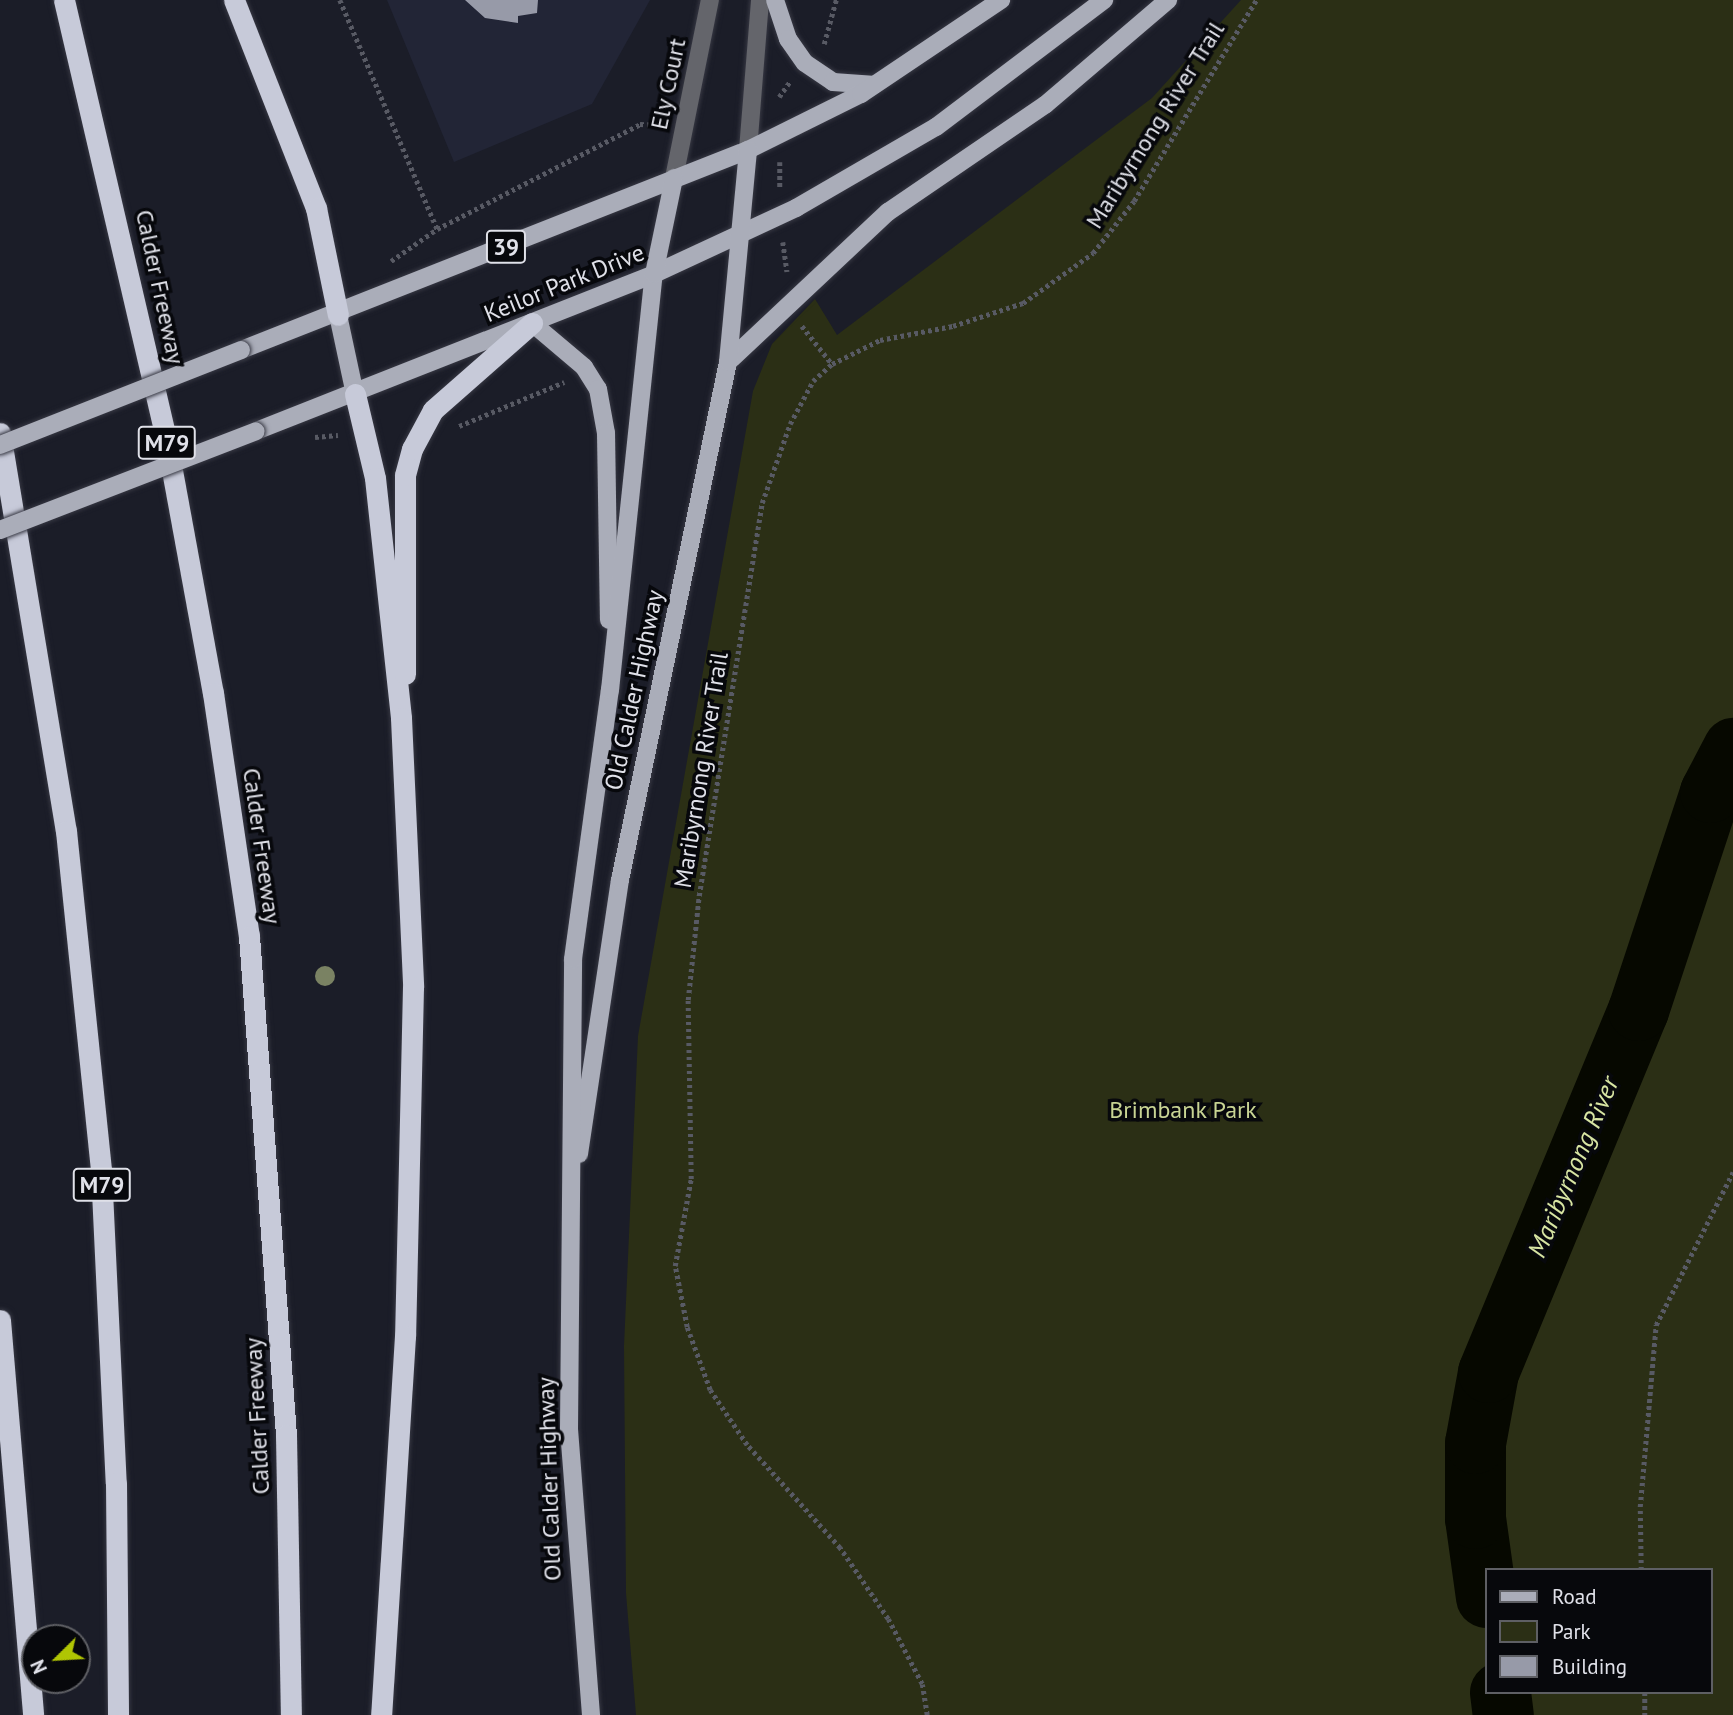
<!DOCTYPE html>
<html>
<head>
<meta charset="utf-8">
<style>
	body { margin:0 }
	#map { position:relative; width:1733px; height:1715px; overflow:hidden; background:#1b1d28; font-family:"PT Sans",sans-serif }
	div>[style] { position:absolute }
	[style*='--x'] { left:calc(var(--x)*1px); top:calc(var(--y)*1px); width:calc(var(--w)*1px); rotate:calc(var(--a)*1deg) }
	.built>* { inset:0; background:#222536 }
	.green>* { inset:0; background:#2b2f15 }
	.river>* { height:61px; margin:-30.5px; padding:0 30.5px; transform-origin:30.5px; border-radius:30.5px; background:#060800 }
	.building>* { inset:0; background:#979aa8 }
	.path>* { height:4.5px; margin-top:-2.25px; transform-origin:0; background:repeating-linear-gradient(90deg,#585a64 0 3.5px,transparent 0 7px) }
	.roads { filter:drop-shadow(0 0 2px #373843) drop-shadow(0 0 2px #373843) }
	.minor>* { height:18px; margin:-9px; padding:0 9px; transform-origin:9px; border-radius:9px; background:#64656b }
	.primary>* { height:18px; margin:-9px; padding:0 9px; transform-origin:9px; border-radius:9px; background:#aaadb9 }
	.motorway>* { height:21px; margin:-10.5px; padding:0 10.5px; transform-origin:10.5px; border-radius:10.5px; background:#c7cad9 }
	.bridges { filter:drop-shadow(0 0 2px #373843) drop-shadow(0 0 2px #373843) }
	.primary-bridge>* { height:18px; margin:-9px; padding:0 9px; transform-origin:9px; border-radius:9px; background:#aaadb9 }
	.trees>* { width:20px; height:20px; margin:-10px; border-radius:50%; background:#7a8263 }
	span { translate:-50% -50%; white-space:nowrap; text-align:center; line-height:1.15; -webkit-text-stroke:7px #07080c; paint-order:stroke }
	.shield-label span { padding:2px 5px; background:#07080c; border:2px solid; border-radius:5px; -webkit-text-stroke-width:0 }
	.shield-label { font-size:23px; color:#e0e1e9; font-weight:700 }
	.street-label { font-size:24px; color:#e0e1e9 }
	.park-label { font-size:24px; color:#c8d493 }
	.water-label { font-size:26px; color:#d8e5a3; font-style:italic }
	.legend { position:absolute; left:1485px; top:1568px; width:228px; height:126px; box-sizing:border-box; background:#07080c; border:2px solid #5e5f64; margin:0; padding:9px 12px; list-style:none; font-size:21px; color:#e0e1e9 }
	.legend li { display:flex; align-items:center; gap:14px; height:35px }
	.legend b { width:35px; border:2px solid #5e5f64 }
	.north { position:absolute; left:21px; top:1624px; width:70px; height:70px; box-sizing:border-box; background:#07080c; border:2px solid #5e5f64; border-radius:50%; rotate:246deg; font-size:19px; font-weight:700; line-height:28px; text-align:center; color:#e0e1e9 }
	.north::after { content:''; display:block; margin:auto; width:24px; height:32px; background:#b0c503; clip-path:polygon(50% 0,100% 100%,50% 72%,0 100%) }
</style>
</head>
<body>
<div id="map">
	<div class="built">
		<div style="clip-path:polygon(387px 0,650px 0,592px 104px,454px 162px)"></div>
	</div>
	<div class="green">
		<div style="clip-path:polygon(evenodd,1241px 0,1733px 0,1733px 1715px,636px 1715px,626px 1593px,624px 1346px,638px 1036px,753px 391px,772px 344px,815px 299px,837px 335px,1152px 98px,1241px 0,1486px 1570px,1710px 1570px,1710px 1692px,1486px 1692px,1486px 1570px)"></div>
	</div>
	<div class="river">
		<div style="--x:1486;--y:1597;--w:80;--a:-97.9"></div>
		<div style="--x:1475;--y:1518;--w:75;--a:-90"></div>
		<div style="--x:1475;--y:1443;--w:72;--a:-79.6"></div>
		<div style="--x:1488;--y:1372;--w:392;--a:-67.5"></div>
		<div style="--x:1638;--y:1010;--w:230;--a:-71.7"></div>
		<div style="--x:1710;--y:792;--w:50;--a:-62.4"></div>
		<div style="--x:1500;--y:1692;--w:23;--a:83"></div>
	</div>
	<div class="building">
		<div style="clip-path:polygon(465px 0,538px 0,537px 13px,518px 16px,518px 23px,485px 18px)"></div>
	</div>
	<div class="path">
		<div style="--x:340;--y:0;--w:249;--a:67"></div>
		<div style="--x:437;--y:229;--w:229;--a:-27.3"></div>
		<div style="--x:640;--y:124;--w:19;--a:3"></div>
		<div style="--x:824;--y:44;--w:46;--a:-74.7"></div>
		<div style="--x:779;--y:97;--w:19;--a:-55"></div>
		<div style="--x:780;--y:162;--w:26;--a:90"></div>
		<div style="--x:783;--y:242;--w:30;--a:82"></div>
		<div style="--x:391;--y:261;--w:56;--a:-34.8"></div>
		<div style="--x:802;--y:326;--w:48;--a:51.7"></div>
		<div style="--x:459;--y:426;--w:114;--a:-22.7"></div>
		<div style="--x:315;--y:437;--w:23;--a:-5"></div>
		<div style="--x:1641;--y:1570;--w:63;--a:-90.9"></div>
		<div style="--x:1640;--y:1507;--w:183;--a:-85"></div>
		<div style="--x:1656;--y:1325;--w:171;--a:-63.3"></div>
		<div style="--x:1645;--y:1692;--w:23;--a:90"></div>
		<div style="--x:927;--y:1715;--w:31;--a:-99"></div>
		<div style="--x:922;--y:1684;--w:73;--a:-117.6"></div>
		<div style="--x:888;--y:1619;--w:86;--a:-124.1"></div>
		<div style="--x:840;--y:1548;--w:139;--a:-132.1"></div>
		<div style="--x:747;--y:1445;--w:66;--a:-123.9"></div>
		<div style="--x:710;--y:1390;--w:67;--a:-110.1"></div>
		<div style="--x:687;--y:1327;--w:62;--a:-101.1"></div>
		<div style="--x:675;--y:1266;--w:88;--a:-79.6"></div>
		<div style="--x:691;--y:1179;--w:179;--a:-91"></div>
		<div style="--x:688;--y:1000;--w:105;--a:-84"></div>
		<div style="--x:699;--y:896;--w:398;--a:-80.9"></div>
		<div style="--x:762;--y:503;--w:84;--a:-70.5"></div>
		<div style="--x:790;--y:424;--w:49;--a:-61.9"></div>
		<div style="--x:813;--y:381;--w:25;--a:-42"></div>
		<div style="--x:832;--y:364;--w:54;--a:-26.6"></div>
		<div style="--x:880;--y:340;--w:74;--a:-10.9"></div>
		<div style="--x:953;--y:326;--w:74;--a:-18.2"></div>
		<div style="--x:1023;--y:303;--w:86;--a:-35.5"></div>
		<div style="--x:1093;--y:253;--w:66;--a:-51.7"></div>
		<div style="--x:1134;--y:201;--w:235;--a:-58.7"></div>
	</div>
	<div class="roads">
		<div class="minor">
			<div style="--x:748;--y:150;--w:150;--a:-85.4"></div>
			<div style="--x:674;--y:178;--w:182;--a:-78.6"></div>
		</div>
		<div class="primary">
			<div style="--x:775;--y:0;--w:41;--a:71.6"></div>
			<div style="--x:788;--y:39;--w:29;--a:55"></div>
			<div style="--x:805;--y:63;--w:34;--a:34"></div>
			<div style="--x:833;--y:82;--w:39;--a:4"></div>
			<div style="--x:338;--y:315;--w:81;--a:77.9"></div>
			<div style="--x:532;--y:323;--w:68;--a:40.2"></div>
			<div style="--x:584;--y:367;--w:26;--a:58"></div>
			<div style="--x:598;--y:389;--w:45;--a:79.7"></div>
			<div style="--x:606;--y:433;--w:187;--a:89.1"></div>
			<div style="--x:241;--y:350;--w:545;--a:-21.53"></div>
			<div style="--x:748;--y:150;--w:126;--a:-26.4"></div>
			<div style="--x:861;--y:94;--w:169;--a:-33.9"></div>
			<div style="--x:728;--y:362;--w:219;--a:-43.2"></div>
			<div style="--x:888;--y:212;--w:190;--a:-34.3"></div>
			<div style="--x:1045;--y:105;--w:162;--a:-40.5"></div>
			<div style="--x:256;--y:431;--w:428;--a:-21.5"></div>
			<div style="--x:654;--y:274;--w:157;--a:-24.9"></div>
			<div style="--x:796;--y:208;--w:162;--a:-30.1"></div>
			<div style="--x:936;--y:127;--w:211;--a:-37.1"></div>
			<div style="--x:579;--y:1154;--w:277;--a:-81.5"></div>
			<div style="--x:620;--y:880;--w:529;--a:-78.22"></div>
			<div style="--x:728;--y:362;--w:213;--a:-84.6"></div>
			<div style="--x:591;--y:1715;--w:287;--a:-94.4"></div>
			<div style="--x:569;--y:1429;--w:470;--a:-89.5"></div>
			<div style="--x:573;--y:959;--w:272;--a:-82.2"></div>
			<div style="--x:610;--y:690;--w:418;--a:-84"></div>
			<div style="--x:654;--y:274;--w:98;--a:-78.2"></div>
		</div>
		<div class="motorway">
			<div style="--x:64;--y:0;--w:455;--a:76.9"></div>
			<div style="--x:167;--y:443;--w:254;--a:79.6"></div>
			<div style="--x:213;--y:693;--w:246;--a:81.6"></div>
			<div style="--x:249;--y:936;--w:500;--a:85.76"></div>
			<div style="--x:286;--y:1435;--w:280;--a:89"></div>
			<div style="--x:234;--y:0;--w:224;--a:68.5"></div>
			<div style="--x:316;--y:208;--w:109;--a:78.4"></div>
			<div style="--x:355;--y:394;--w:86;--a:76.6"></div>
			<div style="--x:375;--y:478;--w:241;--a:83.8"></div>
			<div style="--x:401;--y:718;--w:269;--a:87.4"></div>
			<div style="--x:413;--y:987;--w:349;--a:91.3"></div>
			<div style="--x:405;--y:1336;--w:380;--a:93.6"></div>
			<div style="--x:0;--y:433;--w:403;--a:80.6"></div>
			<div style="--x:66;--y:831;--w:341;--a:84.1"></div>
			<div style="--x:101;--y:1170;--w:313;--a:87.3"></div>
			<div style="--x:116;--y:1483;--w:232;--a:89.5"></div>
			<div style="--x:405;--y:674;--w:199;--a:-90"></div>
			<div style="--x:405;--y:475;--w:27;--a:-75"></div>
			<div style="--x:412;--y:449;--w:44;--a:-61.7"></div>
			<div style="--x:433;--y:410;--w:132;--a:-41.3"></div>
			<div style="--x:0;--y:1320;--w:396;--a:85.2"></div>
		</div>
	</div>
	<div class="bridges">
		<div class="primary-bridge">
			<div style="--x:0;--y:445;--w:259;--a:-21.5"></div>
			<div style="--x:0;--y:530;--w:274;--a:-21.1"></div>
		</div>
	</div>
	<div class="trees">
		<div style="left:325px;top:976px"></div>
	</div>
	<div class="shield-label">
		<span style="left:506px;top:247px">39</span>
		<span style="left:167px;top:443px">M79</span>
		<span style="left:102px;top:1185px">M79</span>
	</div>
	<div class="street-label">
		<span style="left:668px;top:84px;rotate:-78deg">Ely Court</span>
		<span style="left:1155px;top:125px;rotate:-58deg">Maribyrnong River Trail</span>
		<span style="left:564px;top:283px;rotate:-22deg">Keilor Park Drive</span>
		<span style="left:160px;top:287px;rotate:78deg">Calder Freeway</span>
		<span style="left:634px;top:690px;rotate:-78deg">Old Calder Highway</span>
		<span style="left:701px;top:770px;rotate:-81deg">Maribyrnong River Trail</span>
		<span style="left:262px;top:846px;rotate:82deg">Calder Freeway</span>
		<span style="left:257px;top:1416px;rotate:-93deg">Calder Freeway</span>
		<span style="left:549px;top:1479px;rotate:-92deg">Old Calder Highway</span>
	</div>
	<div class="park-label">
		<span style="left:1183px;top:1110px">Brimbank Park</span>
	</div>
	<div class="water-label">
		<span style="left:1573px;top:1167px;rotate:-67deg">Maribyrnong River</span>
	</div>
	<ul class="legend">
	<li><b style="height:9px;background:#aaadb9"></b>Road</li>
	<li><b style="height:19px;background:#2b2f15"></b>Park</li>
	<li><b style="height:19px;background:#979aa8"></b>Building</li>
	</ul>
	<div class="north">N</div>
</div>
</body>
</html>
